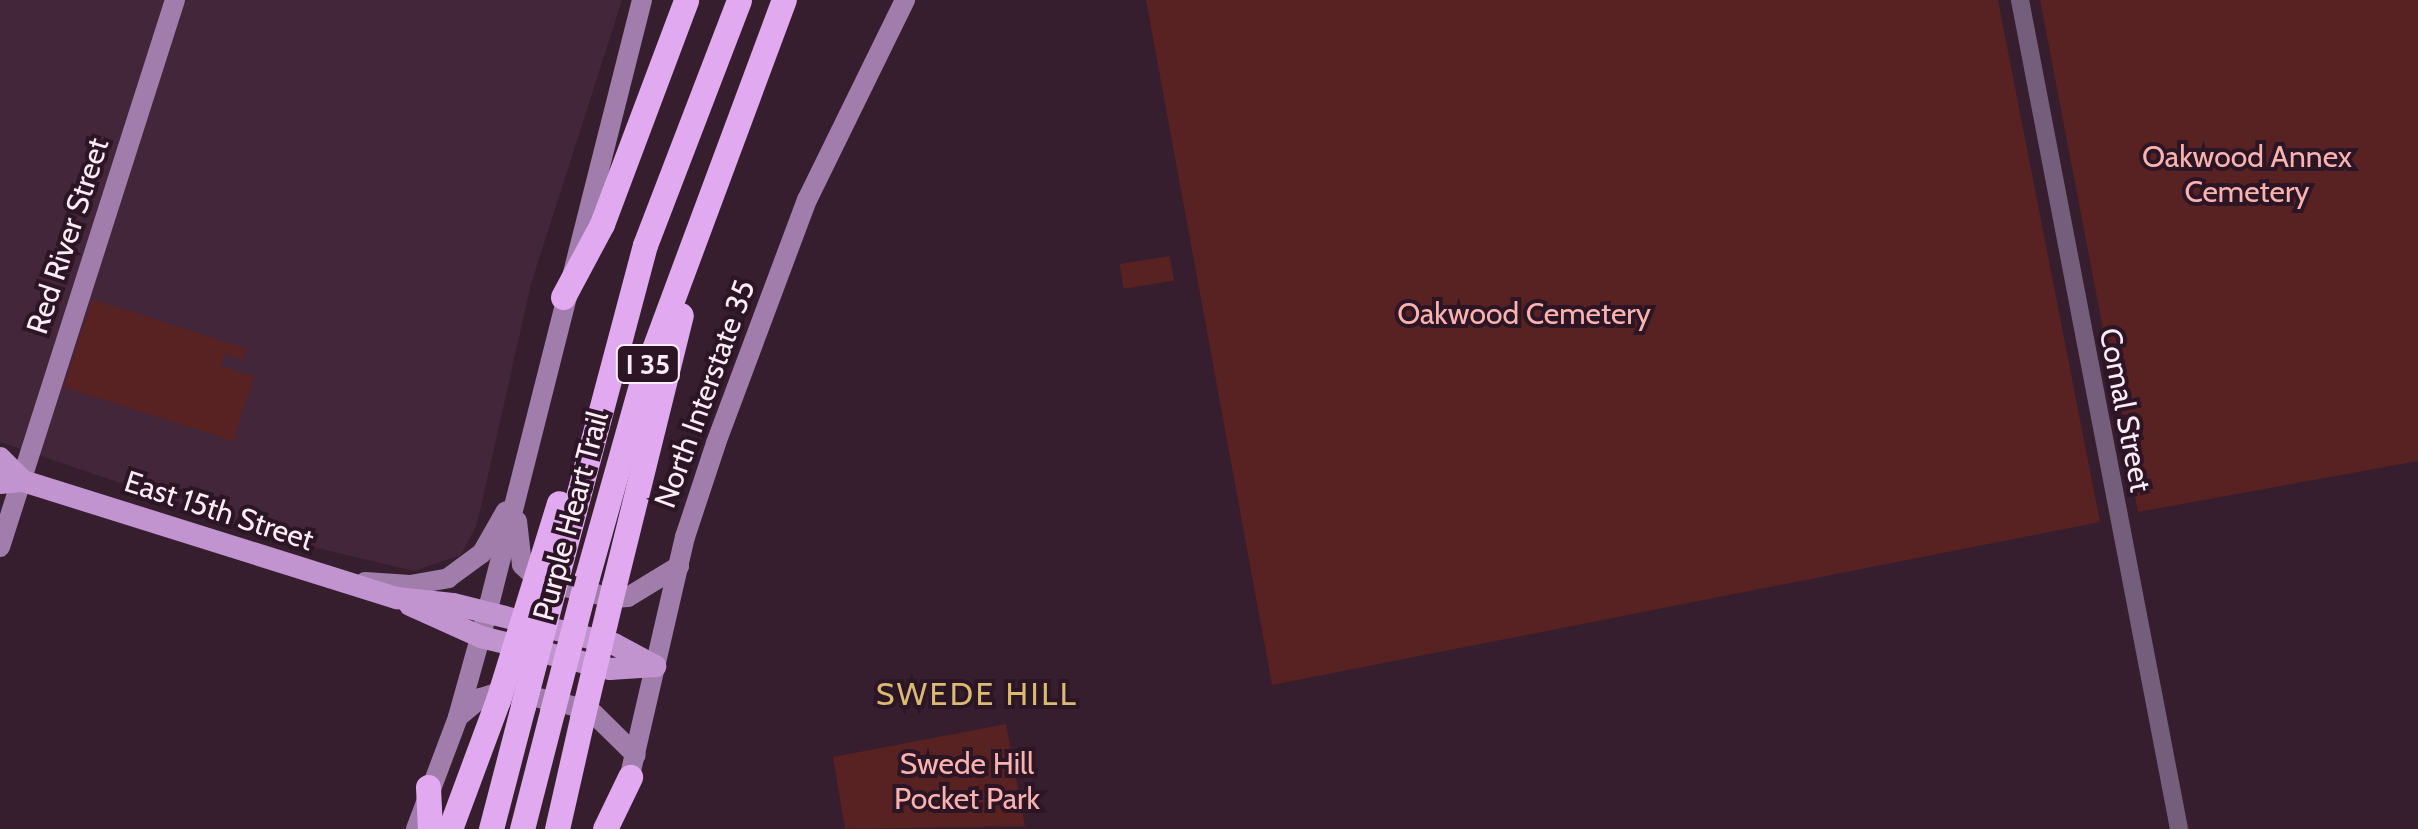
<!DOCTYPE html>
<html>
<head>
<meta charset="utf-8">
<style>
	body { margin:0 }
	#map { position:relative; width:2418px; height:829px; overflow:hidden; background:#361e2f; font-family:Cabin,sans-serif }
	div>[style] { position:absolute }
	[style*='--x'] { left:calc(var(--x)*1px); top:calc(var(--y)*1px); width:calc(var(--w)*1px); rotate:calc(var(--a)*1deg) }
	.built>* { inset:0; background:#44263a }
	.green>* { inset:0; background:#582122; transform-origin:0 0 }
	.tertiary>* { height:18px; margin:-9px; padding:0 9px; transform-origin:9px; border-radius:9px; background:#745e7b }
	.secondary>* { height:20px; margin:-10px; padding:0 10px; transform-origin:10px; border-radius:10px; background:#a07daa }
	.primary>* { height:22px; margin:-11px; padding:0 11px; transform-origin:11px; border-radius:11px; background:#c294cf }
	.motorway>* { height:25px; margin:-12.5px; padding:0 12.5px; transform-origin:12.5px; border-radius:12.5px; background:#e0a9f0 }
	.motorway-bridge>* { height:25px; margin:-12.5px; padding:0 12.5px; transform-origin:12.5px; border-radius:12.5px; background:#e0a9f0 }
	span { translate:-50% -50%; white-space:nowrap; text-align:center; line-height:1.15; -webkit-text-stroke:8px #2c1525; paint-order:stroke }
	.shield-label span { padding:2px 8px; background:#2c1525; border:2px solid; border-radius:8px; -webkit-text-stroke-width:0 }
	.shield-label { font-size:28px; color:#fdecf7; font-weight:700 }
	.park-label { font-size:30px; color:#fcb3af }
	.street-label { font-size:30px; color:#fdecf7 }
	.neighbourhood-label { font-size:32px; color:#dbba71; letter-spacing:2.5px }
</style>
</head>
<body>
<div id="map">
	<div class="built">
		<div style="clip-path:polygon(0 0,622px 0,531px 284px,477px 524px,461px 555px,414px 571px,297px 543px,0 442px)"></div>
	</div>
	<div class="green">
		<div style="clip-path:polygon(1146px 0,1998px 0,2100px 522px,1272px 685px)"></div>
		<div style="clip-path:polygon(2040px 0,2418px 0,2418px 461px,2138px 512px)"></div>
		<div style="left:1170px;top:256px;width:25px;height:51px;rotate:81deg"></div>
		<div style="clip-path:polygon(92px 299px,247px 349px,243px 359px,225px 354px,221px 366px,254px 377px,233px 441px,64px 387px)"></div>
		<div style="clip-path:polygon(1006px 724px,1025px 826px,845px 829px,833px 757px)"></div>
	</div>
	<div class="tertiary">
		<div style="--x:2020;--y:0;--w:844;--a:79.14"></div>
	</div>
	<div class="secondary">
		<div style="--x:517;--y:521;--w:44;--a:83.5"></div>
		<div style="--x:522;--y:565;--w:23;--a:43"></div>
		<div style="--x:539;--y:581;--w:76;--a:12.9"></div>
		<div style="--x:613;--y:598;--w:15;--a:-4"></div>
		<div style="--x:628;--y:597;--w:60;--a:-31.3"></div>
		<div style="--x:0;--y:547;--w:574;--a:-72.26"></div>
		<div style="--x:365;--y:582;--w:45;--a:3.8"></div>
		<div style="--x:410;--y:585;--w:39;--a:-10"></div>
		<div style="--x:448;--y:578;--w:42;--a:-36.3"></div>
		<div style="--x:482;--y:553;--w:48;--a:-60.3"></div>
		<div style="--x:458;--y:717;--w:30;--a:-40"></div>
		<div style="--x:481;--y:698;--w:25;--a:-18"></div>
		<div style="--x:505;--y:690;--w:87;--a:13.2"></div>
		<div style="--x:590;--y:710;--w:64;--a:44.4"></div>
		<div style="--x:627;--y:788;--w:258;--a:-77"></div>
		<div style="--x:685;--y:537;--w:99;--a:-71.7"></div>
		<div style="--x:716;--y:443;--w:259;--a:-69.5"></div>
		<div style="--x:807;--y:200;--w:223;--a:-63.9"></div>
		<div style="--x:416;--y:829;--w:120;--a:-69.4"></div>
		<div style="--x:458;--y:717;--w:108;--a:-74.4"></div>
		<div style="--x:487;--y:613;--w:632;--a:-75.81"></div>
	</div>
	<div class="primary">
		<div style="--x:0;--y:458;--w:33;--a:45"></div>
		<div style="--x:0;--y:483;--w:23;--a:-5"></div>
		<div style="--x:23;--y:481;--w:392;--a:17.4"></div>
		<div style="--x:397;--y:598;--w:56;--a:6.1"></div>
		<div style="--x:453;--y:604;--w:166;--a:14"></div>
		<div style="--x:614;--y:644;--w:47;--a:28.2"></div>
		<div style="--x:410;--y:605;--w:78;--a:24.3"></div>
		<div style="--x:481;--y:637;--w:133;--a:13.9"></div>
		<div style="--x:610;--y:669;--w:45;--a:-3.8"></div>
	</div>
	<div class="motorway">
		<div style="--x:563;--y:297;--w:83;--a:-61.9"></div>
		<div style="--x:602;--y:224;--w:239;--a:-69.4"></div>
		<div style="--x:559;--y:568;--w:334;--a:-75.1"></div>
		<div style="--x:645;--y:245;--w:262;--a:-69"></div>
		<div style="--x:587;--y:577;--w:204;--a:-74.3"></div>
		<div style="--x:642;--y:381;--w:407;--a:-69.6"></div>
		<div style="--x:614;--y:585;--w:278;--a:-76.1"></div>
		<div style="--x:428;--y:787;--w:42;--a:87.3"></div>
		<div style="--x:450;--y:829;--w:138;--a:-69.6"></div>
		<div style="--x:491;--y:829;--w:127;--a:-75.4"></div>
		<div style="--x:522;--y:829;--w:121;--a:-75.6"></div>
		<div style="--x:557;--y:829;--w:113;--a:-77.2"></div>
		<div style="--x:605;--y:829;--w:58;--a:-64.3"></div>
	</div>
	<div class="motorway-bridge">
		<div style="--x:498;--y:700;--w:206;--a:-72.8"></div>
		<div style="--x:523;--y:706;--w:143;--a:-75.4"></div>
		<div style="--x:552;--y:712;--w:139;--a:-75.5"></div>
		<div style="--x:582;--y:719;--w:138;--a:-76.6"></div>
	</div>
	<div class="shield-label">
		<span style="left:648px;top:364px">I 35</span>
	</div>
	<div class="park-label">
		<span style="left:2247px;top:174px">Oakwood Annex<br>Cemetery</span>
		<span style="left:1524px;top:314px">Oakwood Cemetery</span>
		<span style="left:967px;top:781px">Swede Hill<br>Pocket Park</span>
	</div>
	<div class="street-label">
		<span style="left:68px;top:236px;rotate:-72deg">Red River Street</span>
		<span style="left:705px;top:394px;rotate:-70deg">North Interstate 35</span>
		<span style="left:2125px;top:410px;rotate:79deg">Comal Street</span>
		<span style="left:219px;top:511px;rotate:18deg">East 15th Street</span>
		<span style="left:571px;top:516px;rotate:-75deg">Purple Heart Trail</span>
	</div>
	<div class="neighbourhood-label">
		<span style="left:977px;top:694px">SWEDE HILL</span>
	</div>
</div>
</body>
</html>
